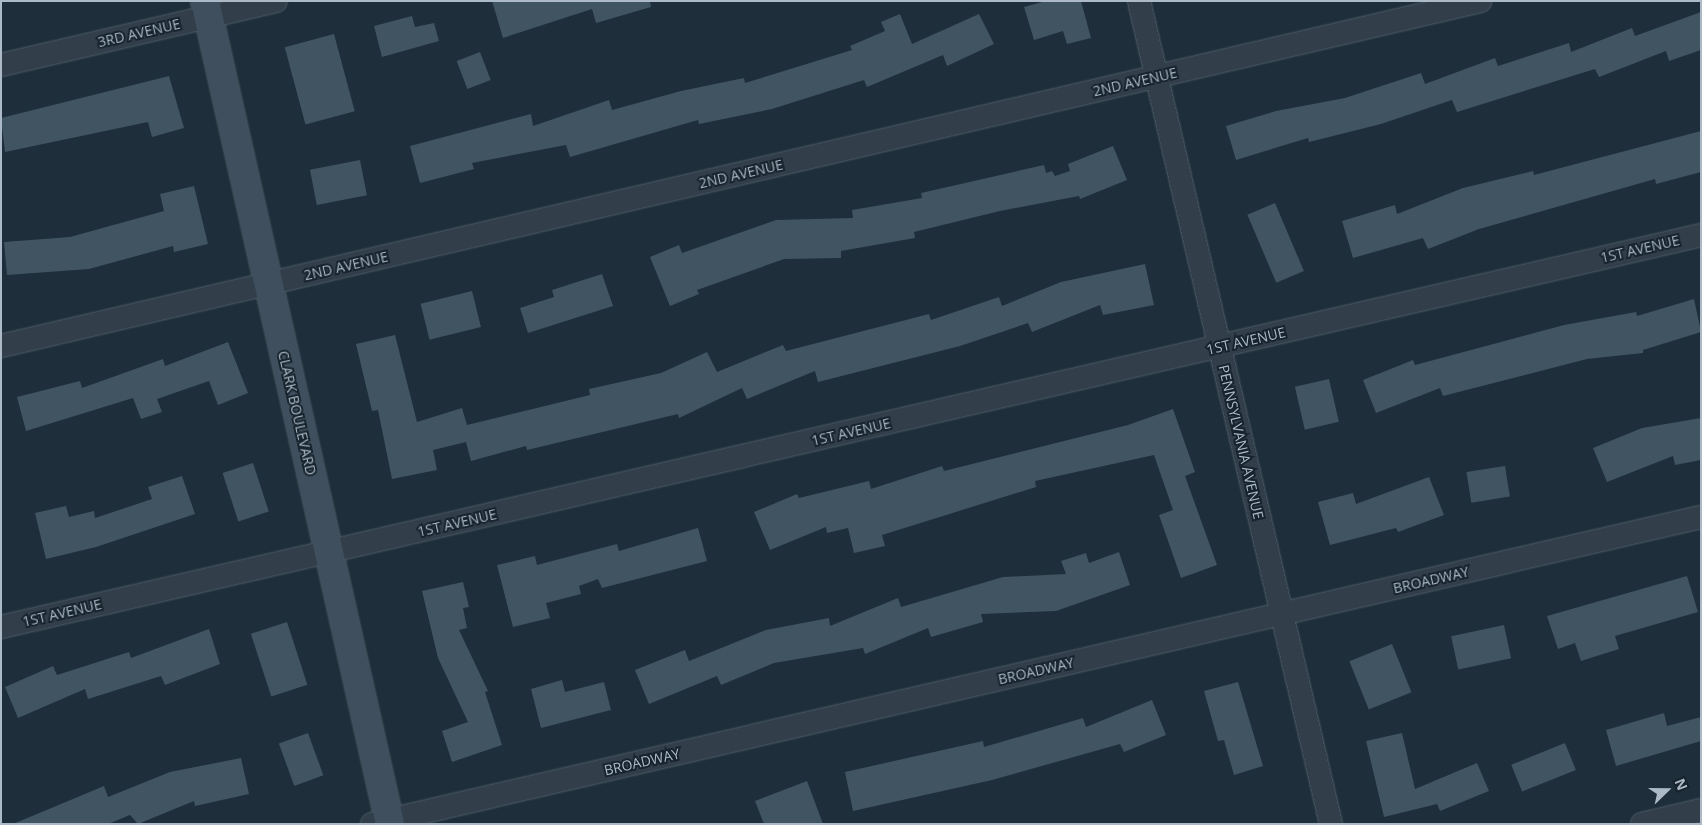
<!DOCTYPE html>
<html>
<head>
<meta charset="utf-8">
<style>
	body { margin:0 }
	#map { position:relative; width:1702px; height:825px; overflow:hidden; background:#1e2e3a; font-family:"Open Sans",sans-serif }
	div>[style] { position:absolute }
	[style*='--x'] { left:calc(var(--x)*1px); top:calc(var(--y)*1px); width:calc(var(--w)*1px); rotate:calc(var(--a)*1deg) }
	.building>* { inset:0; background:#405462; transform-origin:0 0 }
	.roads { filter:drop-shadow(0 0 1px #4f5d68) drop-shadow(0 0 1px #4f5d68) }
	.street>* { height:22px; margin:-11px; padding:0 11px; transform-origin:11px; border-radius:11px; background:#323f4a }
	.secondary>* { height:28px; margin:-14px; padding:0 14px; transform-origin:14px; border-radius:14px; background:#3f4f5d }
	span { translate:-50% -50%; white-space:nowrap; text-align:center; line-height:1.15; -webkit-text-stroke:4px #17242e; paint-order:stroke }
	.street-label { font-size:14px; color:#acbac7 }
	.frame { position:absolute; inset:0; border:2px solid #acbac7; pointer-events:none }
	.north { position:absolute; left:1642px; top:765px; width:50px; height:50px; -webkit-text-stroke:4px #17242e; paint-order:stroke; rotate:68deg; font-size:14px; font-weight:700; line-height:20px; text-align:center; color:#acbac7 }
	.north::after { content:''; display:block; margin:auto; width:18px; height:22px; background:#acbac7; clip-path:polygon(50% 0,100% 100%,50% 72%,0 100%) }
</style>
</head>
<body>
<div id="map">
	<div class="building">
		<div style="clip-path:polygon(492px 1px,650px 1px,651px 7px,596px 23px,592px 9px,503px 38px)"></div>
		<div style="clip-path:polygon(1046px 1px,1081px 1px,1091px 38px,1067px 44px,1063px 31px,1034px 40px,1024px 7px)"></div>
		<div style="clip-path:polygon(1701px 12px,1701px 50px,1669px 61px,1666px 51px,1599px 77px,1595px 69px,1457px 112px,1452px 100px,1381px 124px,1309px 142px,1308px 138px,1236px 160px,1226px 126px,1276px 111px,1345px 98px,1421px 73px,1425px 84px,1495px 58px,1498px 66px,1569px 43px,1571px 52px,1632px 28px,1635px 36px)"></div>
		<div style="clip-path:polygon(900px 14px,912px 44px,979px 14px,994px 44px,947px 66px,943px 55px,867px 87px,864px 80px,772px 109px,699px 124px,698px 120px,570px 157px,566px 145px,472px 163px,474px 169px,420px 183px,410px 146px,531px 114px,533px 126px,609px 100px,612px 110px,681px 91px,744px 78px,745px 83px,852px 50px,850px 46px,885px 31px,881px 22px)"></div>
		<div style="clip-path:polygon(412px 16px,415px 27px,434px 23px,439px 41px,382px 57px,374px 26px)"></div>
		<div style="left:334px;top:34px;width:80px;height:51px;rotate:75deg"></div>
		<div style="left:480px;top:52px;width:30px;height:25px;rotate:69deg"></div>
		<div style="clip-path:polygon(169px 76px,184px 128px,152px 137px,148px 122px,5px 152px,1px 118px)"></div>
		<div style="clip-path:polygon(1701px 131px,1701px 172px,1656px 184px,1655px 179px,1479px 229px,1428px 249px,1423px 238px,1353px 258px,1342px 221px,1395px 205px,1397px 214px,1463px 188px,1533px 171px,1534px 175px)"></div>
		<div style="clip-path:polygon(1113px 146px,1127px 180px,1080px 199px,1079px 196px,1000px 211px,914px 232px,915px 238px,841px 251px,841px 258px,784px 259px,697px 290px,699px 294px,670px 306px,650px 257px,679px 245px,682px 253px,776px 220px,853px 218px,852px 210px,922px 198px,921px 193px,1044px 165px,1046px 173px,1052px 171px,1055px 176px,1070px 171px,1068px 164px)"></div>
		<div style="left:360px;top:160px;width:36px;height:51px;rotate:79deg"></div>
		<div style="clip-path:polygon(194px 186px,208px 244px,174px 252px,173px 246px,89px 269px,7px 275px,4px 242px,70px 237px,164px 211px,160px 194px)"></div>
		<div style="left:1275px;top:203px;width:74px;height:30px;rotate:67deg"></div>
		<div style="clip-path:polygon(1145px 264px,1154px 305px,1103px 315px,1100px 305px,1032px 332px,1028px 323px,960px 346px,818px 382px,815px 371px,747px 399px,742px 388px,679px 418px,678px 414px,527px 450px,526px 446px,471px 461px,466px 442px,433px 450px,437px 470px,392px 479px,378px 410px,372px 411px,356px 344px,395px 335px,417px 422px,462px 408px,467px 425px,590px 395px,589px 389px,661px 373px,707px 352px,717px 372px,783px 345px,786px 351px,929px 314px,931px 320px,999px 297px,1002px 306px,1061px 282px)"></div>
		<div style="clip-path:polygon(602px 274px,613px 306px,528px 333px,520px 308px,554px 297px,552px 290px)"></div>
		<div style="left:472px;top:291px;width:37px;height:53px;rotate:76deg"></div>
		<div style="clip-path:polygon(1694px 299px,1701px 332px,1643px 350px,1643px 353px,1587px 359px,1443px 396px,1440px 388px,1376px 413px,1363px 380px,1413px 360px,1415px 365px,1564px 325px,1636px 312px,1637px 316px)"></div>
		<div style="clip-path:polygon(228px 342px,248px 393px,218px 405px,209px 381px,157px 399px,162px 412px,141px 419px,133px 398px,26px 431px,17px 397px,80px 381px,82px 388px,163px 359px,165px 366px)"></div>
		<div style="left:1329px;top:379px;width:44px;height:35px;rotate:77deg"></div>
		<div style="clip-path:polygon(1173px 409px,1195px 472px,1185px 476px,1217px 565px,1181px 578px,1159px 515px,1173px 510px,1154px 455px,1035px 481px,1036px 487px,882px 535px,885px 546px,854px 553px,848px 528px,827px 533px,826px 527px,770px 550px,754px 512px,797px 494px,799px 498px,869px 481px,871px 489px,942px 466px,944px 471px,1128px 425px)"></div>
		<div style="clip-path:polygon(1701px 418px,1701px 460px,1675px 465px,1673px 456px,1607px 482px,1593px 448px,1642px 428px)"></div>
		<div style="left:253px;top:463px;width:51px;height:32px;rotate:72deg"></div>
		<div style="left:1505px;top:466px;width:31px;height:39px;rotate:81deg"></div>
		<div style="clip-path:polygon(182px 476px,195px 514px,96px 547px,46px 559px,35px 513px,66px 506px,69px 517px,94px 511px,95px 518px,152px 499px,148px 487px)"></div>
		<div style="clip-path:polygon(1429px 477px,1444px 515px,1398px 532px,1396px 528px,1330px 545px,1318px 502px,1353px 493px,1356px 504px)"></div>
		<div style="clip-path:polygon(698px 528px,707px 561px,602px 588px,598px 579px,579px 586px,581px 594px,546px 603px,550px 618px,513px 627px,497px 565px,535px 556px,537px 565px,617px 544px,619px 551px)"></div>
		<div style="clip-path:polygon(1119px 552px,1130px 585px,1056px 611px,981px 614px,983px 622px,931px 637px,928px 628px,865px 654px,863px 648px,774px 663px,721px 685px,717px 676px,649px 704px,635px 670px,685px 650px,689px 661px,766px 630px,829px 618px,830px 626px,898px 598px,901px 607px,1003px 577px,1066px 574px,1061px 561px,1086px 553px,1089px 563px)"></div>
		<div style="clip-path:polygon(1687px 576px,1698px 612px,1615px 636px,1619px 649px,1581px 661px,1575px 643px,1558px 649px,1547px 616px)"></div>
		<div style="clip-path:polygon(463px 582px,469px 607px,463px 608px,467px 628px,459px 630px,488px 691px,485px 692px,502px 745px,452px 762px,442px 731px,468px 722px,438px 658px,422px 591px)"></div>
		<div style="left:287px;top:622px;width:66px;height:38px;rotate:72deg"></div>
		<div style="left:1504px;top:625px;width:34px;height:54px;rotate:78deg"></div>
		<div style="clip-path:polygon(209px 629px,220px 664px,165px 685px,161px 676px,88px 699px,85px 689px,18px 718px,5px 687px,53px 666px,57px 675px,129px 652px,131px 658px)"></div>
		<div style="left:1392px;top:644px;width:52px;height:46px;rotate:68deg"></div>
		<div style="clip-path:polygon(562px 680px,565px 692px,604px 682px,611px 710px,541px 728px,531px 689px)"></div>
		<div style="clip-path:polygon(1238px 682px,1263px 766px,1234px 775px,1224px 740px,1218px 741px,1204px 691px)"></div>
		<div style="clip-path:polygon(1152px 700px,1166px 735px,1124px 752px,1120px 744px,992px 780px,853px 811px,845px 772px,983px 741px,984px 747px,1083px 718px,1086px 727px)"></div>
		<div style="clip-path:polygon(1664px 713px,1667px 726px,1701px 717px,1701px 741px,1616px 766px,1606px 730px)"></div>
		<div style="left:308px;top:733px;width:45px;height:31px;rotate:70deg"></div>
		<div style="clip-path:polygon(1402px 733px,1415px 789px,1477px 763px,1489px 791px,1440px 811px,1437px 804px,1384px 817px,1366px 741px)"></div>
		<div style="left:1565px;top:743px;width:29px;height:58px;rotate:68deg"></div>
		<div style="clip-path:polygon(241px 758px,249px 794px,195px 806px,194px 801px,138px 824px,130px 815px,108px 824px,13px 824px,104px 786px,108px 797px,170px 772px)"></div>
		<div style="clip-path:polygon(807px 781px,823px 824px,764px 824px,755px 801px)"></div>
	</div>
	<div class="roads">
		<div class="street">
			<div style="--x:1139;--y:1;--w:845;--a:76.87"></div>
			<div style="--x:1;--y:65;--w:282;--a:-13.1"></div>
			<div style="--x:1;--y:346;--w:1519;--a:-13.13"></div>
			<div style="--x:1;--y:627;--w:1745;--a:-12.98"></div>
			<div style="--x:372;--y:824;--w:1364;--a:-13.01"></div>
			<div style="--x:1642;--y:824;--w:61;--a:-13.3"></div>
		</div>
		<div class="secondary">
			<div style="--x:205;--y:1;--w:844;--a:77.33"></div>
		</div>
	</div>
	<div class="street-label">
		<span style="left:139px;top:33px;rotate:-13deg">3RD AVENUE</span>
		<span style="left:1135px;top:82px;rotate:-13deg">2ND AVENUE</span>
		<span style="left:741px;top:174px;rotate:-13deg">2ND AVENUE</span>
		<span style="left:1640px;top:249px;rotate:-13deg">1ST AVENUE</span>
		<span style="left:346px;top:266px;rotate:-13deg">2ND AVENUE</span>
		<span style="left:1246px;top:341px;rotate:-13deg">1ST AVENUE</span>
		<span style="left:297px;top:413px;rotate:77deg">CLARK BOULEVARD</span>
		<span style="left:851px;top:432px;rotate:-13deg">1ST AVENUE</span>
		<span style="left:1241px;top:442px;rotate:77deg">PENNSYLVANIA AVENUE</span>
		<span style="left:457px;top:523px;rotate:-13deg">1ST AVENUE</span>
		<span style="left:1431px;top:580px;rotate:-13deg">BROADWAY</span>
		<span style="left:62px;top:613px;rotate:-13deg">1ST AVENUE</span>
		<span style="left:1036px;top:671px;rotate:-13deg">BROADWAY</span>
		<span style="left:642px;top:762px;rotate:-13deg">BROADWAY</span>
	</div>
	<div class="frame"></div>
	<div class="north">N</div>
</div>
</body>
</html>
